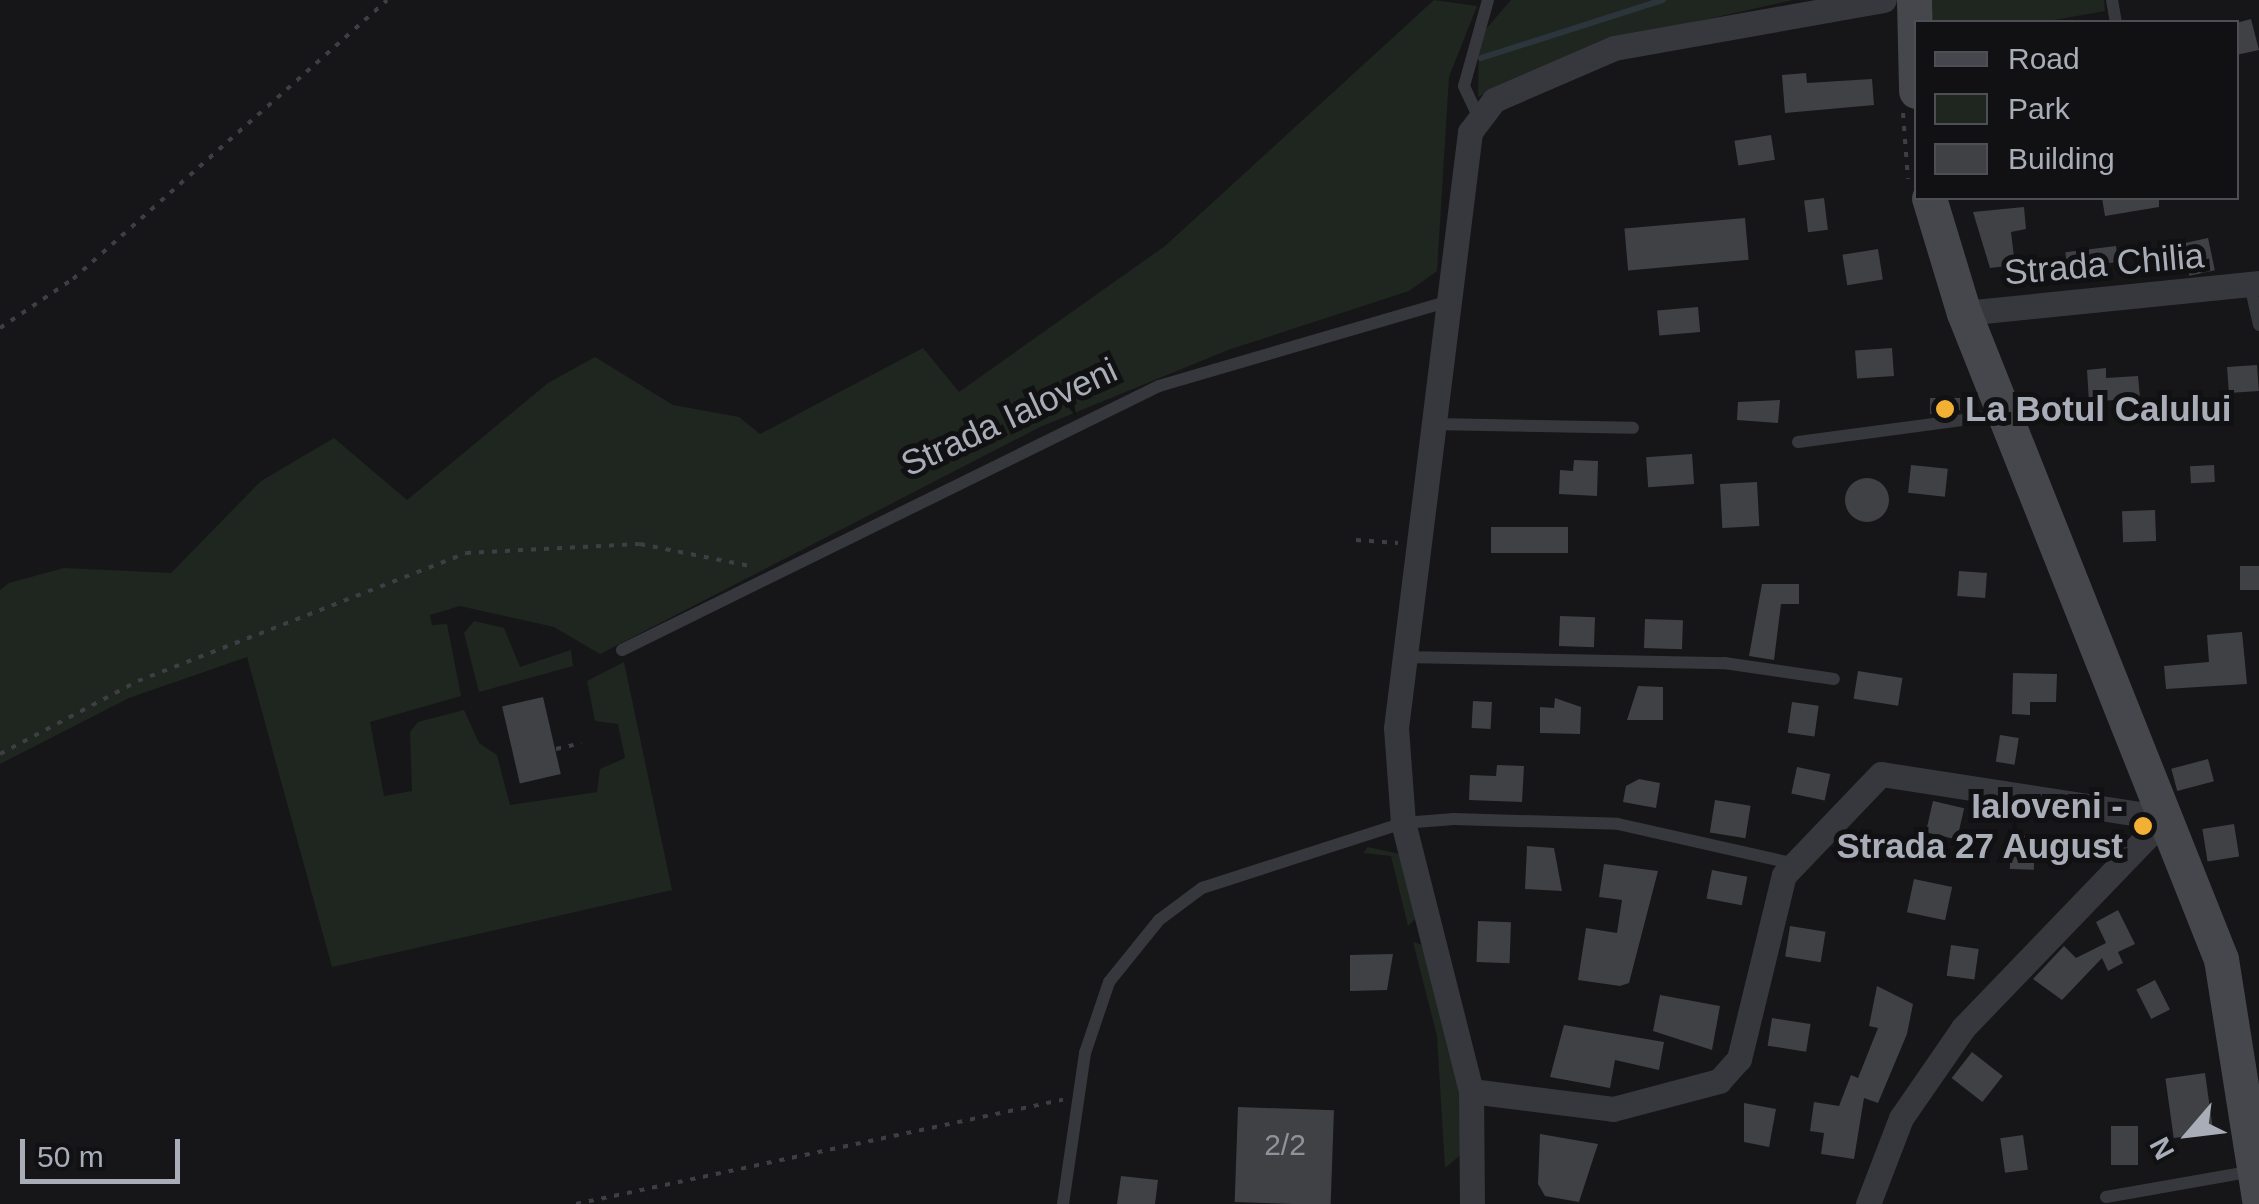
<!DOCTYPE html>
<html>
<head>
<meta charset="utf-8">
<style>
	body { margin:0 }
	#map { position:relative; width:2259px; height:1204px; overflow:hidden; background:#161618; font-family:Arial,sans-serif }
	div>[style] { position:absolute }
	[style*='--x'] { left:calc(var(--x)*1px); top:calc(var(--y)*1px); width:calc(var(--w)*1px); rotate:calc(var(--a)*1deg) }
	.green>* { inset:0; background:#1e261f }
	.stream>* { height:6px; margin:-3px; padding:0 3px; transform-origin:3px; border-radius:3px; background:#2c353c }
	.building>* { inset:0; background:#404145; transform-origin:0 0 }
	.round { border-radius:50% }
	.path>* { height:4px; margin-top:-2px; transform-origin:0; background:repeating-linear-gradient(90deg,#3d3f44 0 5px,transparent 0 13px) }
	.lane>* { height:12px; margin:-6px; padding:0 6px; transform-origin:6px; border-radius:6px; background:#37383d }
	.street>* { height:25px; margin:-12.5px; padding:0 12.5px; transform-origin:12.5px; border-radius:12.5px; background:#37383d }
	.secondary>* { height:35px; margin:-17.5px; padding:0 17.5px; transform-origin:17.5px; border-radius:17.5px; background:#45474d }
	.dots>* { width:28px; height:28px; translate:-50% -50%; box-sizing:border-box; border:5px solid #111113; border-radius:50% }
	span { translate:-50% -50%; white-space:nowrap; text-align:center; line-height:1.15; -webkit-text-stroke:10px #111113; paint-order:stroke }
	.number-label { font-size:30px; color:#8e929b }
	.number-label span { -webkit-text-stroke-width:0 }
	.street-label { font-size:35px; color:#a8adb8 }
	.poi-label { font-size:35px; color:#a8adb8; font-weight:700 }
	.left { translate:0 -50%; text-align:left }
	.right { translate:-100% -50%; text-align:right }
	.legend { position:absolute; left:1914px; top:20px; width:325px; height:180px; box-sizing:border-box; background:#111113; border:2px solid #4d4f55; margin:0; padding:12px 18px; list-style:none; font-size:30px; color:#a8adb8 }
	.legend li { display:flex; align-items:center; gap:20px; height:50px }
	.legend b { width:50px; border:2px solid #4d4f55 }
	.north { position:absolute; left:2139px; top:1084px; width:100px; height:100px; -webkit-text-stroke:8px #111113; paint-order:stroke; rotate:242deg; font-size:28px; font-weight:700; line-height:40px; text-align:center; color:#a8adb8 }
	.north::after { content:''; display:block; margin:auto; width:35px; height:45px; background:#a8adb8; clip-path:polygon(50% 0,100% 100%,50% 72%,0 100%) }
	.scale { position:absolute; left:20px; top:1139px; width:160px; height:45px; box-sizing:border-box; border:5px solid #a8adb8; border-top:0; padding-left:12px; font-size:30px; line-height:35px; white-space:nowrap; color:#a8adb8; -webkit-text-stroke:8px #111113; paint-order:stroke }
</style>
</head>
<body>
<div id="map">
	<div class="green">
		<div style="clip-path:polygon(1434px 0,1477px 6px,1449px 77px,1437px 271px,1409px 291px,1228px 350px,1040px 427px,600px 654px,554px 627px,460px 606px,430px 615px,432px 625px,447px 624px,461px 696px,370px 722px,384px 796px,412px 791px,410px 732px,418px 722px,464px 710px,479px 743px,497px 755px,510px 805px,597px 792px,600px 769px,625px 758px,618px 724px,595px 721px,587px 681px,624px 662px,672px 890px,332px 967px,247px 657px,129px 698px,0 764px,0 590px,9px 583px,64px 568px,171px 573px,261px 481px,334px 438px,407px 500px,548px 383px,595px 357px,673px 405px,739px 417px,760px 434px,923px 348px,959px 392px,1165px 246px)"></div>
		<div style="clip-path:polygon(1511px 0,1793px 0,1613px 40px,1478px 97px,1479px 37px)"></div>
		<div style="clip-path:polygon(1932px 0,2104px 0,2105px 11px,2043px 22px,1932px 22px)"></div>
		<div style="clip-path:polygon(474px 621px,504px 628px,520px 667px,571px 650px,573px 666px,479px 692px,464px 633px)"></div>
		<div style="clip-path:polygon(1368px 847px,1405px 855px,1420px 914px,1408px 926px,1391px 856px,1363px 853px)"></div>
		<div style="clip-path:polygon(1413px 942px,1429px 947px,1460px 1097px,1463px 1153px,1445px 1168px,1437px 1036px)"></div>
	</div>
	<div class="stream">
		<div style="--x:1481;--y:58;--w:191;--a:-17.7"></div>
	</div>
	<div class="building">
		<div style="clip-path:polygon(2251px 19px,2259px 50px,2236px 55px,2236px 23px)"></div>
		<div style="clip-path:polygon(1806px 73px,1807px 83px,1872px 79px,1874px 105px,1785px 113px,1782px 75px)"></div>
		<div style="left:1771px;top:135px;width:25px;height:37px;rotate:81deg"></div>
		<div style="left:1824px;top:198px;width:32px;height:20px;rotate:83deg"></div>
		<div style="clip-path:polygon(2102px 198px,2159px 198px,2159px 207px,2105px 216px)"></div>
		<div style="clip-path:polygon(2024px 207px,2026px 229px,2011px 232px,2015px 265px,1990px 268px,1973px 212px)"></div>
		<div style="left:1745px;top:218px;width:42px;height:121px;rotate:85deg"></div>
		<div style="left:2208px;top:238px;width:33px;height:26px;rotate:78deg"></div>
		<div style="left:2116px;top:246px;width:16px;height:51px;rotate:83deg"></div>
		<div style="left:1878px;top:249px;width:31px;height:36px;rotate:81deg"></div>
		<div style="left:1698px;top:307px;width:25px;height:41px;rotate:85deg"></div>
		<div style="left:1892px;top:348px;width:28px;height:37px;rotate:86deg"></div>
		<div style="left:2257px;top:365px;width:26px;height:30px;rotate:86deg"></div>
		<div style="clip-path:polygon(2106px 368px,2106px 378px,2138px 376px,2140px 398px,2089px 402px,2087px 370px)"></div>
		<div style="clip-path:polygon(1930px 398px,1960px 398px,1960px 410px,1930px 414px)"></div>
		<div style="clip-path:polygon(1780px 400px,1778px 423px,1737px 420px,1738px 402px)"></div>
		<div style="left:1692px;top:454px;width:30px;height:46px;rotate:86deg"></div>
		<div style="clip-path:polygon(1574px 460px,1598px 461px,1597px 496px,1559px 494px,1560px 470px,1573px 471px)"></div>
		<div style="left:1911px;top:465px;width:37px;height:28px;rotate:6deg"></div>
		<div style="left:2214px;top:465px;width:17px;height:24px;rotate:87deg"></div>
		<div class="round" style="left:1845px;top:478px;width:44px;height:44px"></div>
		<div style="left:1757px;top:482px;width:44px;height:37px;rotate:87deg"></div>
		<div style="left:2155px;top:510px;width:31px;height:33px;rotate:88deg"></div>
		<div style="left:1491px;top:527px;width:77px;height:26px"></div>
		<div style="left:2259px;top:566px;width:24px;height:19px;rotate:90deg"></div>
		<div style="left:1959px;top:571px;width:28px;height:25px;rotate:4deg"></div>
		<div style="clip-path:polygon(1762px 584px,1799px 584px,1799px 604px,1781px 604px,1774px 660px,1749px 656px)"></div>
		<div style="left:1560px;top:616px;width:35px;height:30px;rotate:2deg"></div>
		<div style="left:1645px;top:619px;width:38px;height:29px;rotate:2deg"></div>
		<div style="clip-path:polygon(2242px 632px,2247px 684px,2166px 689px,2164px 666px,2209px 662px,2207px 635px)"></div>
		<div style="left:1858px;top:671px;width:45px;height:28px;rotate:9deg"></div>
		<div style="clip-path:polygon(2013px 673px,2057px 674px,2056px 702px,2030px 702px,2030px 715px,2012px 714px)"></div>
		<div style="clip-path:polygon(1638px 686px,1663px 687px,1663px 720px,1627px 720px)"></div>
		<div style="left:543px;top:697px;width:79px;height:42px;rotate:77deg"></div>
		<div style="clip-path:polygon(1555px 698px,1581px 707px,1580px 734px,1540px 733px,1540px 707px,1554px 708px)"></div>
		<div style="left:1473px;top:701px;width:19px;height:27px;rotate:3deg"></div>
		<div style="left:1792px;top:702px;width:27px;height:31px;rotate:8deg"></div>
		<div style="left:2000px;top:735px;width:19px;height:27px;rotate:9deg"></div>
		<div style="left:2208px;top:759px;width:23px;height:38px;rotate:75deg"></div>
		<div style="clip-path:polygon(1497px 765px,1524px 766px,1522px 802px,1469px 800px,1470px 775px,1496px 776px)"></div>
		<div style="left:1797px;top:767px;width:34px;height:27px;rotate:12deg"></div>
		<div style="clip-path:polygon(1639px 779px,1660px 783px,1656px 808px,1623px 802px,1626px 786px)"></div>
		<div style="left:1715px;top:800px;width:36px;height:33px;rotate:9deg"></div>
		<div style="left:1933px;top:801px;width:32px;height:32px;rotate:13deg"></div>
		<div style="left:2234px;top:824px;width:33px;height:32px;rotate:81deg"></div>
		<div style="left:2011px;top:835px;width:24px;height:34px;rotate:2deg"></div>
		<div style="clip-path:polygon(1527px 846px,1554px 848px,1562px 891px,1525px 889px)"></div>
		<div style="clip-path:polygon(1604px 864px,1658px 871px,1629px 983px,1620px 986px,1578px 980px,1586px 928px,1617px 933px,1622px 900px,1599px 897px)"></div>
		<div style="left:1712px;top:870px;width:36px;height:29px;rotate:11deg"></div>
		<div style="left:1914px;top:879px;width:39px;height:34px;rotate:12deg"></div>
		<div style="clip-path:polygon(2118px 910px,2135px 944px,2118px 952px,2123px 963px,2108px 971px,2102px 958px,2062px 1000px,2033px 979px,2064px 946px,2076px 958px,2106px 943px,2096px 922px)"></div>
		<div style="left:1478px;top:921px;width:33px;height:41px;rotate:2deg"></div>
		<div style="left:1790px;top:926px;width:36px;height:31px;rotate:9deg"></div>
		<div style="left:1951px;top:945px;width:28px;height:31px;rotate:8deg"></div>
		<div style="clip-path:polygon(1393px 954px,1387px 990px,1350px 991px,1350px 955px)"></div>
		<div style="left:2155px;top:980px;width:33px;height:21px;rotate:63deg"></div>
		<div style="clip-path:polygon(1877px 986px,1913px 1004px,1907px 1034px,1878px 1103px,1864px 1098px,1854px 1159px,1821px 1154px,1824px 1133px,1810px 1131px,1814px 1102px,1839px 1106px,1851px 1075px,1858px 1078px,1878px 1028px,1869px 1026px)"></div>
		<div style="clip-path:polygon(1660px 995px,1720px 1006px,1712px 1050px,1653px 1031px)"></div>
		<div style="left:1772px;top:1018px;width:39px;height:28px;rotate:9deg"></div>
		<div style="clip-path:polygon(1564px 1025px,1664px 1042px,1659px 1070px,1615px 1060px,1610px 1088px,1550px 1077px)"></div>
		<div style="left:1972px;top:1052px;width:39px;height:33px;rotate:38deg"></div>
		<div style="left:2205px;top:1073px;width:60px;height:40px;rotate:82deg"></div>
		<div style="clip-path:polygon(1744px 1103px,1776px 1109px,1769px 1147px,1744px 1142px)"></div>
		<div style="left:1238px;top:1107px;width:96px;height:95px;rotate:2deg"></div>
		<div style="left:2111px;top:1126px;width:27px;height:39px"></div>
		<div style="clip-path:polygon(1540px 1134px,1598px 1144px,1579px 1202px,1545px 1196px,1538px 1184px)"></div>
		<div style="left:2023px;top:1135px;width:35px;height:23px;rotate:82deg"></div>
		<div style="clip-path:polygon(1121px 1176px,1158px 1180px,1155px 1204px,1117px 1204px)"></div>
	</div>
	<div class="path">
		<div style="--x:1903;--y:113;--w:66;--a:85.7"></div>
		<div style="--x:0;--y:328;--w:88;--a:-33.9"></div>
		<div style="--x:73;--y:279;--w:420;--a:-41.6"></div>
		<div style="--x:1356;--y:540;--w:42;--a:4.1"></div>
		<div style="--x:556;--y:749;--w:26;--a:-13"></div>
		<div style="--x:0;--y:754;--w:156;--a:-27.9"></div>
		<div style="--x:138;--y:681;--w:352;--a:-21.3"></div>
		<div style="--x:466;--y:553;--w:174;--a:-3"></div>
		<div style="--x:640;--y:544;--w:112;--a:11.3"></div>
		<div style="--x:576;--y:1204;--w:498;--a:-12.1"></div>
	</div>
	<div class="lane">
		<div style="--x:2112;--y:0;--w:22;--a:80"></div>
		<div style="--x:1477;--y:114;--w:31;--a:-115"></div>
		<div style="--x:1464;--y:86;--w:89;--a:-74.4"></div>
		<div style="--x:2250;--y:285;--w:41;--a:77.3"></div>
		<div style="--x:1432;--y:424;--w:201;--a:1.1"></div>
		<div style="--x:1798;--y:442;--w:205;--a:-7.6"></div>
		<div style="--x:622;--y:650;--w:598;--a:-26.18"></div>
		<div style="--x:1159;--y:386;--w:300;--a:-16.3"></div>
		<div style="--x:1403;--y:657;--w:321;--a:1.1"></div>
		<div style="--x:1724;--y:663;--w:111;--a:8.3"></div>
		<div style="--x:2106;--y:1197;--w:149;--a:-10"></div>
		<div style="--x:1063;--y:1204;--w:153;--a:-81.7"></div>
		<div style="--x:1085;--y:1053;--w:75;--a:-71.3"></div>
		<div style="--x:1109;--y:982;--w:80;--a:-51.1"></div>
		<div style="--x:1159;--y:920;--w:54;--a:-36.7"></div>
		<div style="--x:1202;--y:888;--w:211;--a:-17.9"></div>
		<div style="--x:1403;--y:823;--w:51;--a:-4.5"></div>
		<div style="--x:1454;--y:819;--w:164;--a:1.7"></div>
		<div style="--x:1618;--y:824;--w:177;--a:12.7"></div>
	</div>
	<div class="street">
		<div style="--x:1964;--y:313;--w:297;--a:-5.8"></div>
		<div style="--x:1471;--y:1091;--w:143;--a:7.2"></div>
		<div style="--x:1613;--y:1109;--w:110;--a:-14.8"></div>
		<div style="--x:1719;--y:1081;--w:30;--a:-48"></div>
		<div style="--x:1739;--y:1059;--w:189;--a:-76.3"></div>
		<div style="--x:1784;--y:875;--w:140;--a:-46.2"></div>
		<div style="--x:1881;--y:774;--w:287;--a:8.8"></div>
		<div style="--x:1472;--y:1204;--w:113;--a:-90.5"></div>
		<div style="--x:1471;--y:1091;--w:276;--a:-104.2"></div>
		<div style="--x:1403;--y:823;--w:95;--a:-94.2"></div>
		<div style="--x:1396;--y:728;--w:601;--a:-82.92"></div>
		<div style="--x:1470;--y:132;--w:40;--a:-53"></div>
		<div style="--x:1494;--y:100;--w:131;--a:-23.4"></div>
		<div style="--x:1614;--y:48;--w:274;--a:-10.1"></div>
		<div style="--x:1868;--y:1204;--w:92;--a:-69"></div>
		<div style="--x:1901;--y:1118;--w:109;--a:-55.4"></div>
		<div style="--x:1963;--y:1028;--w:291;--a:-46.1"></div>
	</div>
	<div class="secondary">
		<div style="--x:1914;--y:0;--w:91;--a:88.7"></div>
		<div style="--x:1929;--y:198;--w:120;--a:73.1"></div>
		<div style="--x:1964;--y:313;--w:695;--a:68.31"></div>
		<div style="--x:2221;--y:959;--w:242;--a:81"></div>
	</div>
	<div class="dots">
		<div style="left:1945px;top:409px;background:#f2b134"></div>
		<div style="left:2143px;top:826px;background:#f2b134"></div>
	</div>
	<div class="number-label">
		<span style="left:1285px;top:1145px">2/2</span>
	</div>
	<div class="street-label">
		<span style="left:2104px;top:264px;rotate:-5deg">Strada Chilia</span>
		<span style="left:1009px;top:417px;rotate:-25deg">Strada Ialoveni</span>
	</div>
	<div class="poi-label">
		<span class="left" style="left:1965px;top:409px">La Botul Calului</span>
		<span class="right" style="left:2123px;top:826px">Ialoveni -<br>Strada 27 August</span>
	</div>
	<ul class="legend">
	<li><b style="height:12px;background:#45474d"></b>Road</li>
	<li><b style="height:28px;background:#1e261f"></b>Park</li>
	<li><b style="height:28px;background:#404145"></b>Building</li>
	</ul>
	<div class="north">N</div>
	<div class="scale">50 m</div>
</div>
</body>
</html>
